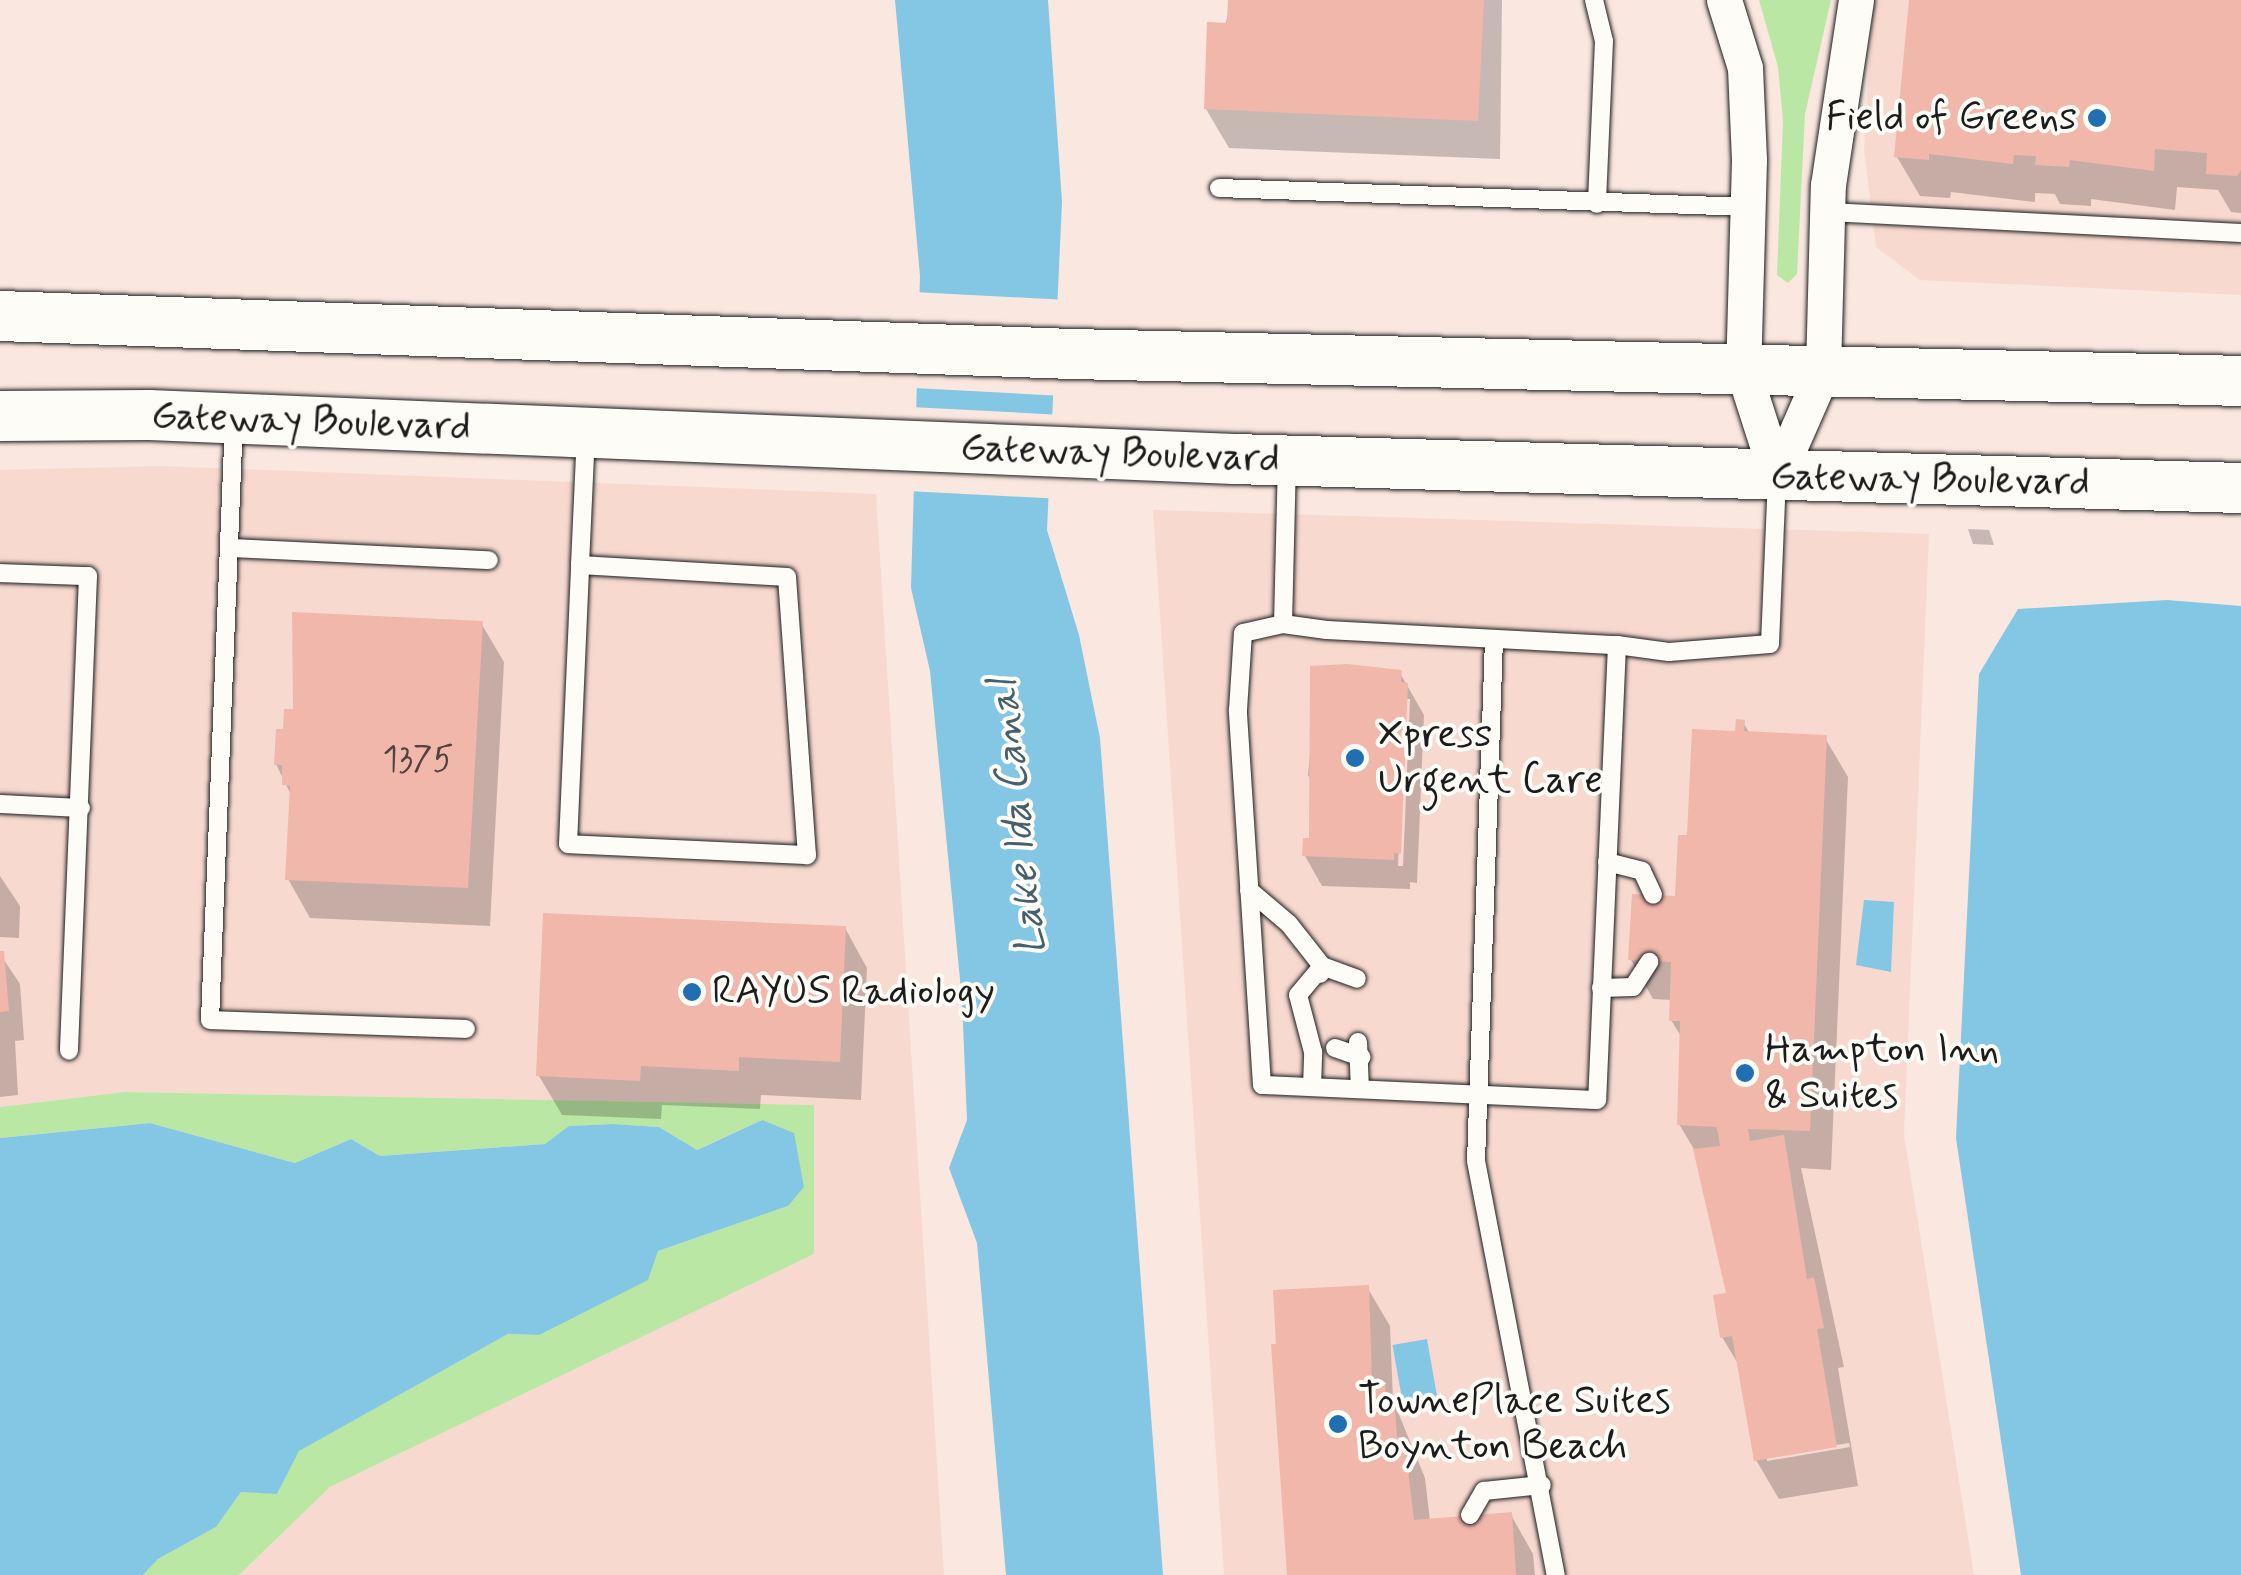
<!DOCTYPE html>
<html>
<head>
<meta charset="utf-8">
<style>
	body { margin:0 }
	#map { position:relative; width:2241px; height:1575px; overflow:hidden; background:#f9e7e0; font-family:Mynerve,sans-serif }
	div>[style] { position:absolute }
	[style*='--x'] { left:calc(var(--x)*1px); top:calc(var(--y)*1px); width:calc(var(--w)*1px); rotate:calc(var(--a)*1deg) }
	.built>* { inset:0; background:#f7d9d0 }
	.green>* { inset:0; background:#bbe7a4 }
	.water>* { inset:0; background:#83c7e4; transform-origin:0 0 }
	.pier>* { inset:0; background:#f9e7e0; transform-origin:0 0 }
	.shadow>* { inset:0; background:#0003 }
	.building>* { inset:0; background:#f1b7ab }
	.roads { filter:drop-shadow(0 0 2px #1c1c1c) drop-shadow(0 0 2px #1c1c1c) }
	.service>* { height:18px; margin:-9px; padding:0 9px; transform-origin:9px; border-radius:9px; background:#fdfcf7 }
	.minor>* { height:35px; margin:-17.5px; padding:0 17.5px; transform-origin:17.5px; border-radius:17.5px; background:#fdfcf7 }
	.secondary>* { height:50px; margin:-25px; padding:0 25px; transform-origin:25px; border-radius:25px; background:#fdfcf7 }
	.dots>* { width:28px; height:28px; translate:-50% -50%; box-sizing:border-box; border:5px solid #fdfcf7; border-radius:50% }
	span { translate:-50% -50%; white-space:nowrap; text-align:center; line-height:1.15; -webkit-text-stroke:8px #fdfcf7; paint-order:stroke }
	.number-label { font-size:35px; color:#514340 }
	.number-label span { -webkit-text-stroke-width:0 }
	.poi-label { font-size:40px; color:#1c1c1c }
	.right { translate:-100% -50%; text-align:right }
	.left { translate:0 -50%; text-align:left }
	.street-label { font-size:40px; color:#1c1c1c }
	.water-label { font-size:42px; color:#45606c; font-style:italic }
</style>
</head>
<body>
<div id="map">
	<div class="built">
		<div style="clip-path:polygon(1873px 0,2241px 0,2241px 295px,1920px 280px,1876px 247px,1864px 149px)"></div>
		<div style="clip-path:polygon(162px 466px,876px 494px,944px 1575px,239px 1575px,330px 1487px,814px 1254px,814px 1105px,124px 1092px,0 1107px,0 470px)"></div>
		<div style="clip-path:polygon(1153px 510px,1929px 534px,1904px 1134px,1974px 1575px,1224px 1575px)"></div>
	</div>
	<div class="green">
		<div style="clip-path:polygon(1759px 0,1831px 0,1805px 114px,1797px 274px,1788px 283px,1777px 275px,1783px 121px,1778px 67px)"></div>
		<div style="clip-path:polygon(124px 1092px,814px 1105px,814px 1254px,330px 1487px,239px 1575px,143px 1575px,158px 1559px,216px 1527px,241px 1491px,277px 1494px,298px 1451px,508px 1334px,539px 1335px,658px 1251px,788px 1206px,762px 1120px,696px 1150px,659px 1127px,613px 1124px,570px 1126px,546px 1144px,380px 1156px,351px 1139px,295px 1163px,150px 1123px,0 1138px,0 1107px)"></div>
	</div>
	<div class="water">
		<div style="clip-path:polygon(895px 0,1048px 0,1062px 202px,1047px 530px,1079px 635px,1100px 738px,1163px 1575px,1006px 1575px,977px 1243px,949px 1168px,967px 1120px,962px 1000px,930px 671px,911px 588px,920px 276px)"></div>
		<div style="clip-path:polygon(2167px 600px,2241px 606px,2241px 1575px,2021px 1575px,1956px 1138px,1979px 674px,2018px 609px)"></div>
		<div style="clip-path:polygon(1864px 900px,1894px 902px,1891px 972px,1856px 965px)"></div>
		<div style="clip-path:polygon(762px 1120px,794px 1133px,804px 1187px,788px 1206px,658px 1251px,648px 1280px,539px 1335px,508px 1334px,299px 1451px,277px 1494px,241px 1492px,216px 1527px,158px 1559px,143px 1575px,0 1575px,0 1138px,150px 1123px,295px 1163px,351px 1139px,380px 1156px,545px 1144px,569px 1126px,613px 1124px,659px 1127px,697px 1150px)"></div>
		<div style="left:1427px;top:1339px;width:70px;height:35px;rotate:80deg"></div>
	</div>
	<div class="pier">
		<div style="left:914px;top:292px;width:149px;height:96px;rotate:3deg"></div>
		<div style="left:911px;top:407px;width:146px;height:84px;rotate:3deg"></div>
	</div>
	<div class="shadow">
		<div style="clip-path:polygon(1231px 0,1502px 0,1500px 159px,1229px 148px,1206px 109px)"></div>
		<div style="clip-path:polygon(1911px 0,2241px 0,2241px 213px,2231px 212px,2218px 190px,2177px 187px,2175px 210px,2091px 199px,2091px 206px,2060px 204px,2055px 194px,2035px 193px,2035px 202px,1951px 192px,1950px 198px,1920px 196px,1897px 157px)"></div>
		<div style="clip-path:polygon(1968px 529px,1989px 530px,1994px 545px,1973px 544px)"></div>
		<div style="clip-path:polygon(481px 623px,504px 662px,490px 926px,310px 918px,288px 879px,292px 797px,276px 764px,296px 712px)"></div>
		<div style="clip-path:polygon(evenodd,1400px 673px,1424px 715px,1417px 883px,1410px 882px,1410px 889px,1322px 886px,1305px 856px,1312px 841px,1314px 785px,1308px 775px,1316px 694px,1400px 673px,1405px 699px,1410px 699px,1403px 866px,1398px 866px,1405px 699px)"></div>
		<div style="clip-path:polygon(evenodd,1743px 722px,1750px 734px,1825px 738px,1848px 777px,1831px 1170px,1801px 1168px,1844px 1367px,1838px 1368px,1858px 1486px,1779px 1499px,1756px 1460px,1740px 1367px,1722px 1337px,1729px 1295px,1698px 1156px,1679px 1124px,1682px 1038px,1671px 1020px,1672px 1000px,1653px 999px,1631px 960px,1677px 899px,1689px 838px,1743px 722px,1849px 1443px,1850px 1447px,1767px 1461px,1767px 1456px,1849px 1443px)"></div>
		<div style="clip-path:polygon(0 876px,20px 906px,19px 938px,0 937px)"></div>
		<div style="clip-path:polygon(845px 928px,867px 968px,861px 1100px,761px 1095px,760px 1109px,662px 1105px,661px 1119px,562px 1115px,539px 1076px)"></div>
		<div style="clip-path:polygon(0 954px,20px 984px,24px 1040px,15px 1041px,18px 1095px,0 1097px)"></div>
		<div style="clip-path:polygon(1367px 1287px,1390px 1326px,1393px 1400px,1425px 1478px,1430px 1521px,1511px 1515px,1533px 1554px,1535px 1575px,1289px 1575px)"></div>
	</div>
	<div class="building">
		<div style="clip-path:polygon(1228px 0,1484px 0,1478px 121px,1204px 109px,1207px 22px,1227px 23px)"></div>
		<div style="clip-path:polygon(1909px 0,2241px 0,2241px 170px,2237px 176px,2206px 174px,2207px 153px,2155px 149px,2154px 171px,2070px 160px,2069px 167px,2035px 165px,2036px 156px,2014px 155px,2013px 164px,1929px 154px,1929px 160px,1894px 157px)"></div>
		<div style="clip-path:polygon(292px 612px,483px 621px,468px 888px,285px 880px,290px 786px,282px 785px,282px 765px,274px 765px,276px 729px,283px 729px,284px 709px,293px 709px)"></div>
		<div style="clip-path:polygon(1347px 664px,1402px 670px,1401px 682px,1408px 683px,1401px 854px,1394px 853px,1394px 860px,1302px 856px,1303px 838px,1309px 838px,1310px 666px)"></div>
		<div style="clip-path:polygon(1736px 719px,1745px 720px,1744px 731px,1827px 735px,1810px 1131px,1748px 1129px,1750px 1141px,1784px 1135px,1807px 1279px,1814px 1277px,1824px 1328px,1817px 1329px,1837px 1447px,1754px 1461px,1732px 1336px,1720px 1338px,1713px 1295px,1726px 1293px,1693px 1149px,1720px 1146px,1718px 1133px,1716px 1127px,1677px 1125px,1680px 1021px,1669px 1021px,1671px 962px,1628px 960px,1632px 894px,1675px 896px,1678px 835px,1687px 835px,1692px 729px,1735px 731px)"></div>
		<div style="clip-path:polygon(543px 913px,846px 926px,840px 1062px,739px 1057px,739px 1071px,641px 1066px,640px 1081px,536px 1076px)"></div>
		<div style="clip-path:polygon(0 951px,4px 951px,9px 1011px,0 1012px)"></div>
		<div style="clip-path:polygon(1369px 1285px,1372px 1383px,1385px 1382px,1387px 1410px,1395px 1410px,1397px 1437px,1404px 1437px,1414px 1520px,1512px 1512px,1516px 1575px,1287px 1575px,1271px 1344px,1276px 1344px,1273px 1290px)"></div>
	</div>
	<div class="roads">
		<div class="service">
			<div style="--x:1594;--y:0;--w:42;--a:76.3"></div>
			<div style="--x:1604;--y:41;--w:163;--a:92.5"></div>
			<div style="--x:1219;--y:188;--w:529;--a:2.06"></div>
			<div style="--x:1828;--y:212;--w:414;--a:2.9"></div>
			<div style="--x:234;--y:420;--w:600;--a:92.29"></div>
			<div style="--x:210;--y:1020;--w:256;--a:2"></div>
			<div style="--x:230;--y:548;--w:259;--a:2.7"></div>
			<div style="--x:580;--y:565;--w:207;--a:3.3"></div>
			<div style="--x:787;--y:577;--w:279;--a:85.9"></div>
			<div style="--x:807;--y:855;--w:239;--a:-177.4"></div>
			<div style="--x:568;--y:844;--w:279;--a:-87.5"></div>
			<div style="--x:580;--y:565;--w:132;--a:-87.4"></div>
			<div style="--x:0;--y:573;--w:88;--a:2"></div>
			<div style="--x:88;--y:576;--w:475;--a:92.3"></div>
			<div style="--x:1283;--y:624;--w:159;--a:-88.6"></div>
			<div style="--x:1494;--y:639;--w:522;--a:91.97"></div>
			<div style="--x:1476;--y:1161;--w:422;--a:79.1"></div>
			<div style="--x:1617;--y:645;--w:455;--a:92.5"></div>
			<div style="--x:1597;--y:1100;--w:335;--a:-177.4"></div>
			<div style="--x:1262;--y:1085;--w:376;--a:-93.7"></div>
			<div style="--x:1238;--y:710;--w:77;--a:-86.3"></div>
			<div style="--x:1243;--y:633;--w:41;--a:-12.7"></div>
			<div style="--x:1283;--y:624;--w:44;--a:7.8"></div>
			<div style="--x:1327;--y:630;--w:290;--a:3"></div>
			<div style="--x:1617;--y:645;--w:52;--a:7.7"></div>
			<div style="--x:1669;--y:652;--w:101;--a:-4.5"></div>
			<div style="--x:1770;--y:644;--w:167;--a:-87.6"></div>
			<div style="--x:0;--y:804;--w:81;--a:2.8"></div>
			<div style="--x:1607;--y:862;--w:36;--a:14"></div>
			<div style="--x:1642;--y:871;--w:26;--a:65"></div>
			<div style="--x:1249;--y:890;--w:52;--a:40.4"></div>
			<div style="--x:1289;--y:924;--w:53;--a:51.8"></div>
			<div style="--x:1322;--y:966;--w:8;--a:104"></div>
			<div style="--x:1322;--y:966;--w:37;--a:20"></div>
			<div style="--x:1601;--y:988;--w:32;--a:-2"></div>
			<div style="--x:1633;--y:987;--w:30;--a:-57"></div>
			<div style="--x:1358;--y:1042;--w:47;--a:87.6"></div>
			<div style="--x:1335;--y:1048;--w:28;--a:19"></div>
			<div style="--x:1312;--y:1087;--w:35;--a:-88"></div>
			<div style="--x:1313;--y:1052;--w:59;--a:-104.7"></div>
			<div style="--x:1298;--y:995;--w:38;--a:-50"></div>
			<div style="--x:1470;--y:1515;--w:28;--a:-60"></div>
			<div style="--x:1484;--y:1491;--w:58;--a:-5.9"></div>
		</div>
		<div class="minor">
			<div style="--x:1724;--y:0;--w:71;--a:72.8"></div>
			<div style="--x:1745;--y:68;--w:92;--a:87.5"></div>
			<div style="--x:1749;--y:160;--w:210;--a:91.6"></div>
			<div style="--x:1743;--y:370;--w:111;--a:72.2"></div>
			<div style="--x:1777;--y:476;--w:115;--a:-66.3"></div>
			<div style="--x:1823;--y:371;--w:186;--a:-88.5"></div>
			<div style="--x:1828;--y:185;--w:187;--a:-81.4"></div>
		</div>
		<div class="secondary">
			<div style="--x:0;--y:316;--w:1073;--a:2.03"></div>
			<div style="--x:1072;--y:354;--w:1169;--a:1.32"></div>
			<div style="--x:0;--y:416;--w:149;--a:-0.4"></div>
			<div style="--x:149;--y:415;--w:1086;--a:2.32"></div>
			<div style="--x:1234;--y:459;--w:1007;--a:1.65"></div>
		</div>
	</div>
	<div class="dots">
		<div style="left:2097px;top:118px;background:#1f6fb2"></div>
		<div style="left:1355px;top:758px;background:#1f6fb2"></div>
		<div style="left:692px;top:992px;background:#1f6fb2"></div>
		<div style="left:1745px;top:1073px;background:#1f6fb2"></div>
		<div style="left:1338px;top:1424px;background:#1f6fb2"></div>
	</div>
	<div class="number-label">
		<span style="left:418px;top:760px">1375</span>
	</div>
	<div class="poi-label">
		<span class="right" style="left:2077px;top:118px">Field of Greens</span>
		<span class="left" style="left:1378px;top:758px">Xpress<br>Urgent Care</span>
		<span class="left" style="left:712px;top:992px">RAYUS Radiology</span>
		<span class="left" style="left:1765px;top:1073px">Hampton Inn<br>&amp; Suites</span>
		<span class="left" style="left:1358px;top:1424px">TownePlace Suites<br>Boynton Beach</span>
	</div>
	<div class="street-label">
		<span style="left:311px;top:422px;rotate:2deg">Gateway Boulevard</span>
		<span style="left:1120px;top:454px;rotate:2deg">Gateway Boulevard</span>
		<span style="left:1930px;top:480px;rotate:1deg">Gateway Boulevard</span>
	</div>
	<div class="water-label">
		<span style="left:1019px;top:817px;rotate:-96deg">Lake Ida Canal</span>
	</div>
</div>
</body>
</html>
